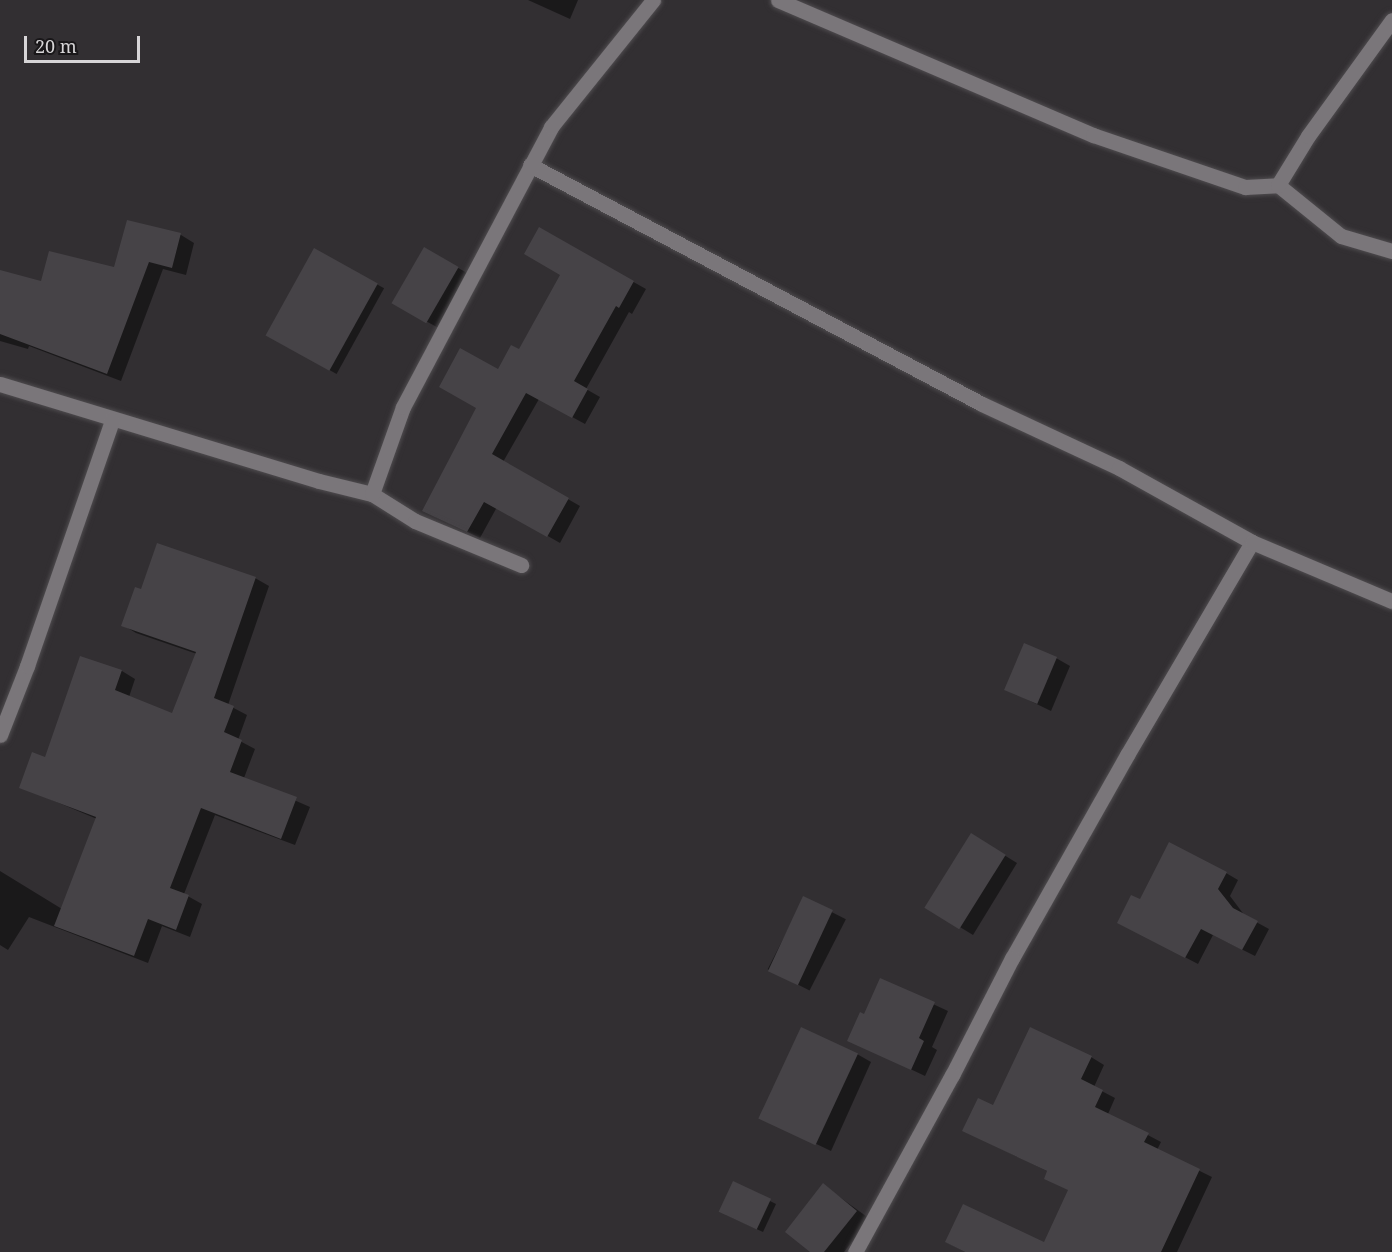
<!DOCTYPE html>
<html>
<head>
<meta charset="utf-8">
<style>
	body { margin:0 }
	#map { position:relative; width:1392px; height:1252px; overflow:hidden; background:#322f32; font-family:"Noto Serif",serif }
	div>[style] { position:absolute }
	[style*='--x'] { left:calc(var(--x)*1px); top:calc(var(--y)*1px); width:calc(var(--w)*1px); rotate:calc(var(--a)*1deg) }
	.shadow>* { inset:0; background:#0007; transform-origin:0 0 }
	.building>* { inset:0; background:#464347; transform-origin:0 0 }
	.roads { filter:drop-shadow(0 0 2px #4f4c4f) drop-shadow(0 0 2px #4f4c4f) }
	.minor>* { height:15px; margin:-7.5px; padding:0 7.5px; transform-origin:7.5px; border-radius:7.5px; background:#7a767a }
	span { translate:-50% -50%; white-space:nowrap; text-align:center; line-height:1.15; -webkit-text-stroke:4.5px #191719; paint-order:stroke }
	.scale { position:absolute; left:24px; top:36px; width:116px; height:27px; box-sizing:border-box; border:3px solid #d7d5d7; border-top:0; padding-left:8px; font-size:18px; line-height:21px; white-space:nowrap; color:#d7d5d7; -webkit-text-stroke:4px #191719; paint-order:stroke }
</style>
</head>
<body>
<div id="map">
	<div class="shadow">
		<div style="clip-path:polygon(528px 0,578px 0,570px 19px)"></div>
		<div style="clip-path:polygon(128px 221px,181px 235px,194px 243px,186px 275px,163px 269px,121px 381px,29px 346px,28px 349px,0 341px,0 272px,42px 283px,116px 268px)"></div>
		<div style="clip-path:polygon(539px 229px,646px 289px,632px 314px,629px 312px,586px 389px,600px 397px,585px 424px,539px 399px,503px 462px,580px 506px,560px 543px,497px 507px,480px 538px,436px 517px,499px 371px,519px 351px,562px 274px)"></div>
		<div style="left:424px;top:249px;width:55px;height:62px;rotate:29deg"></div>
		<div style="left:315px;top:250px;width:79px;height:98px;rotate:29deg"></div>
		<div style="clip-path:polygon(255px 578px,269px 586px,228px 705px,247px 715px,238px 740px,255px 749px,244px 778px,310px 807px,295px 845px,215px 815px,184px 894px,202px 904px,190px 937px,162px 926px,148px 963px,29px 917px,8px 950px,0 945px,0 871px,62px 909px,97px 819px,21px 787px,46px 759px,81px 657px,122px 671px,135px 679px,129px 697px,173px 715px,197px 654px,136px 633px,123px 625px,142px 591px)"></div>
		<div style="clip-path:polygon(1056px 658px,1070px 666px,1051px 711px,1006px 689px)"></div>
		<div style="clip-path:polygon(983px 842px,1017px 863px,973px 935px,927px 907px)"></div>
		<div style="clip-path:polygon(1226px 873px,1238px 880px,1230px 896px,1245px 916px,1269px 929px,1255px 956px,1213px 935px,1198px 964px,1131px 929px,1140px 901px)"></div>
		<div style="left:804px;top:898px;width:47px;height:80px;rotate:27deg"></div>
		<div style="clip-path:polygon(881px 980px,948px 1011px,932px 1047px,937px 1050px,925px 1076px,849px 1040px,865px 1016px)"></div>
		<div style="clip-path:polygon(857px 1054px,871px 1062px,831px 1151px,760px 1117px)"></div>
		<div style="clip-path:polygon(1091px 1057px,1104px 1065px,1094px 1087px,1115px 1098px,1108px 1114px,1161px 1142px,1157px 1150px,1212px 1177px,1177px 1252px,965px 1252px,946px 1242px,1045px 1244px,1070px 1191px,1049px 1172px,977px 1137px,994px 1107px)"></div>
		<div style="clip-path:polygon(823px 1185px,870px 1219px,844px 1252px,812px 1252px)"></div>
		<div style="clip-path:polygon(770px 1201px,776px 1204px,763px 1232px,726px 1215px)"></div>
	</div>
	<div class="building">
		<div style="clip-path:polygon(127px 220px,181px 233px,172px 268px,149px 262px,107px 374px,0 334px,0 270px,41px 281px,49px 251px,114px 267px)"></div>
		<div style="clip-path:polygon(539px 227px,634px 281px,619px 308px,616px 306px,574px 381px,588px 389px,572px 418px,526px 393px,492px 454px,569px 498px,547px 537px,484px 502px,467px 532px,422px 511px,476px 408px,439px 387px,460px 348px,498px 369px,511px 345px,519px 349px,560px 275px,524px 254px)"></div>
		<div style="left:424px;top:247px;width:40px;height:65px;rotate:30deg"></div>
		<div style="left:314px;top:248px;width:73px;height:100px;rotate:29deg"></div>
		<div style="clip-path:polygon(157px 543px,256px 577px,214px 698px,234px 706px,224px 732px,242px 740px,230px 772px,297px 797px,281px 839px,201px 808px,170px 888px,189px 895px,176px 930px,148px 919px,134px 956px,54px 926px,96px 817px,19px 788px,32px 752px,45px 757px,80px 656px,122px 670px,115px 690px,172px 713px,196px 652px,121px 626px,135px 587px,141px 589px)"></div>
		<div style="left:1024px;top:643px;width:36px;height:51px;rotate:23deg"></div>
		<div style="left:971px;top:833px;width:41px;height:88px;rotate:32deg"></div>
		<div style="clip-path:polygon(1169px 842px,1227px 872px,1218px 889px,1233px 908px,1258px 921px,1242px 950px,1201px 929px,1185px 958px,1117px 923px,1131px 895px,1140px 899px)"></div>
		<div style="left:803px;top:896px;width:33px;height:83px;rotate:25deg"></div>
		<div style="clip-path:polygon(880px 978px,935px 1002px,919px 1038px,924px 1041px,911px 1070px,847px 1041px,860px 1012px,864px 1014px)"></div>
		<div style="left:801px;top:1027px;width:63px;height:101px;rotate:25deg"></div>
		<div style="clip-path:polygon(1030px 1027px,1092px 1056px,1081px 1079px,1103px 1090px,1095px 1107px,1149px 1133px,1144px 1142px,1200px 1169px,1161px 1252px,965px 1252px,945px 1242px,963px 1204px,1044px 1242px,1068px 1190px,1044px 1179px,1047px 1171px,962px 1131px,978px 1098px,993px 1105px)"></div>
		<div style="left:733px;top:1181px;width:42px;height:34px;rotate:25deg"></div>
		<div style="clip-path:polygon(823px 1183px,857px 1211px,824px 1252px,810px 1252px,785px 1232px)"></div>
	</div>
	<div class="roads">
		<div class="minor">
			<div style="--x:778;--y:0;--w:343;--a:23.2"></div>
			<div style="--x:1093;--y:135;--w:161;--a:18.9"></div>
			<div style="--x:1245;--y:187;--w:33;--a:-3"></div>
			<div style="--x:1278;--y:185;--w:81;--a:39"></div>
			<div style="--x:1341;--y:236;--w:53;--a:16.4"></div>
			<div style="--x:530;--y:165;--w:511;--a:27.87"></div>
			<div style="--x:982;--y:404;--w:151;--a:25"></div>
			<div style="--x:1119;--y:468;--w:152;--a:29.1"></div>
			<div style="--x:1252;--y:542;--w:247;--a:120.4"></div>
			<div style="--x:1127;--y:755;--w:233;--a:119.5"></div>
			<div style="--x:1012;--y:958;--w:131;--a:117.1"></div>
			<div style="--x:952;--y:1075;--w:202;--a:118.7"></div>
			<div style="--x:1278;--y:185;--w:57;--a:-58.5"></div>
			<div style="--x:1308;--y:136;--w:143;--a:-54.1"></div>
			<div style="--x:0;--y:384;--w:333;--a:16.9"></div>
			<div style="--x:319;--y:481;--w:55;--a:13.8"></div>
			<div style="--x:372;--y:494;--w:51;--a:32.1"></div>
			<div style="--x:415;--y:521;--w:115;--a:22.5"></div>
			<div style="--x:372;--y:494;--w:92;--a:-70.4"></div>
			<div style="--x:403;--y:407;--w:317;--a:-62.1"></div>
			<div style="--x:551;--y:127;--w:163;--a:-51.2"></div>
			<div style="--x:1252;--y:542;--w:152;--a:22.9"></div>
			<div style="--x:0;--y:735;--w:74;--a:-68.6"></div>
			<div style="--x:27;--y:666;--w:260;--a:-70.9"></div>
		</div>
	</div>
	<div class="scale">20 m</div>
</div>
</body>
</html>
